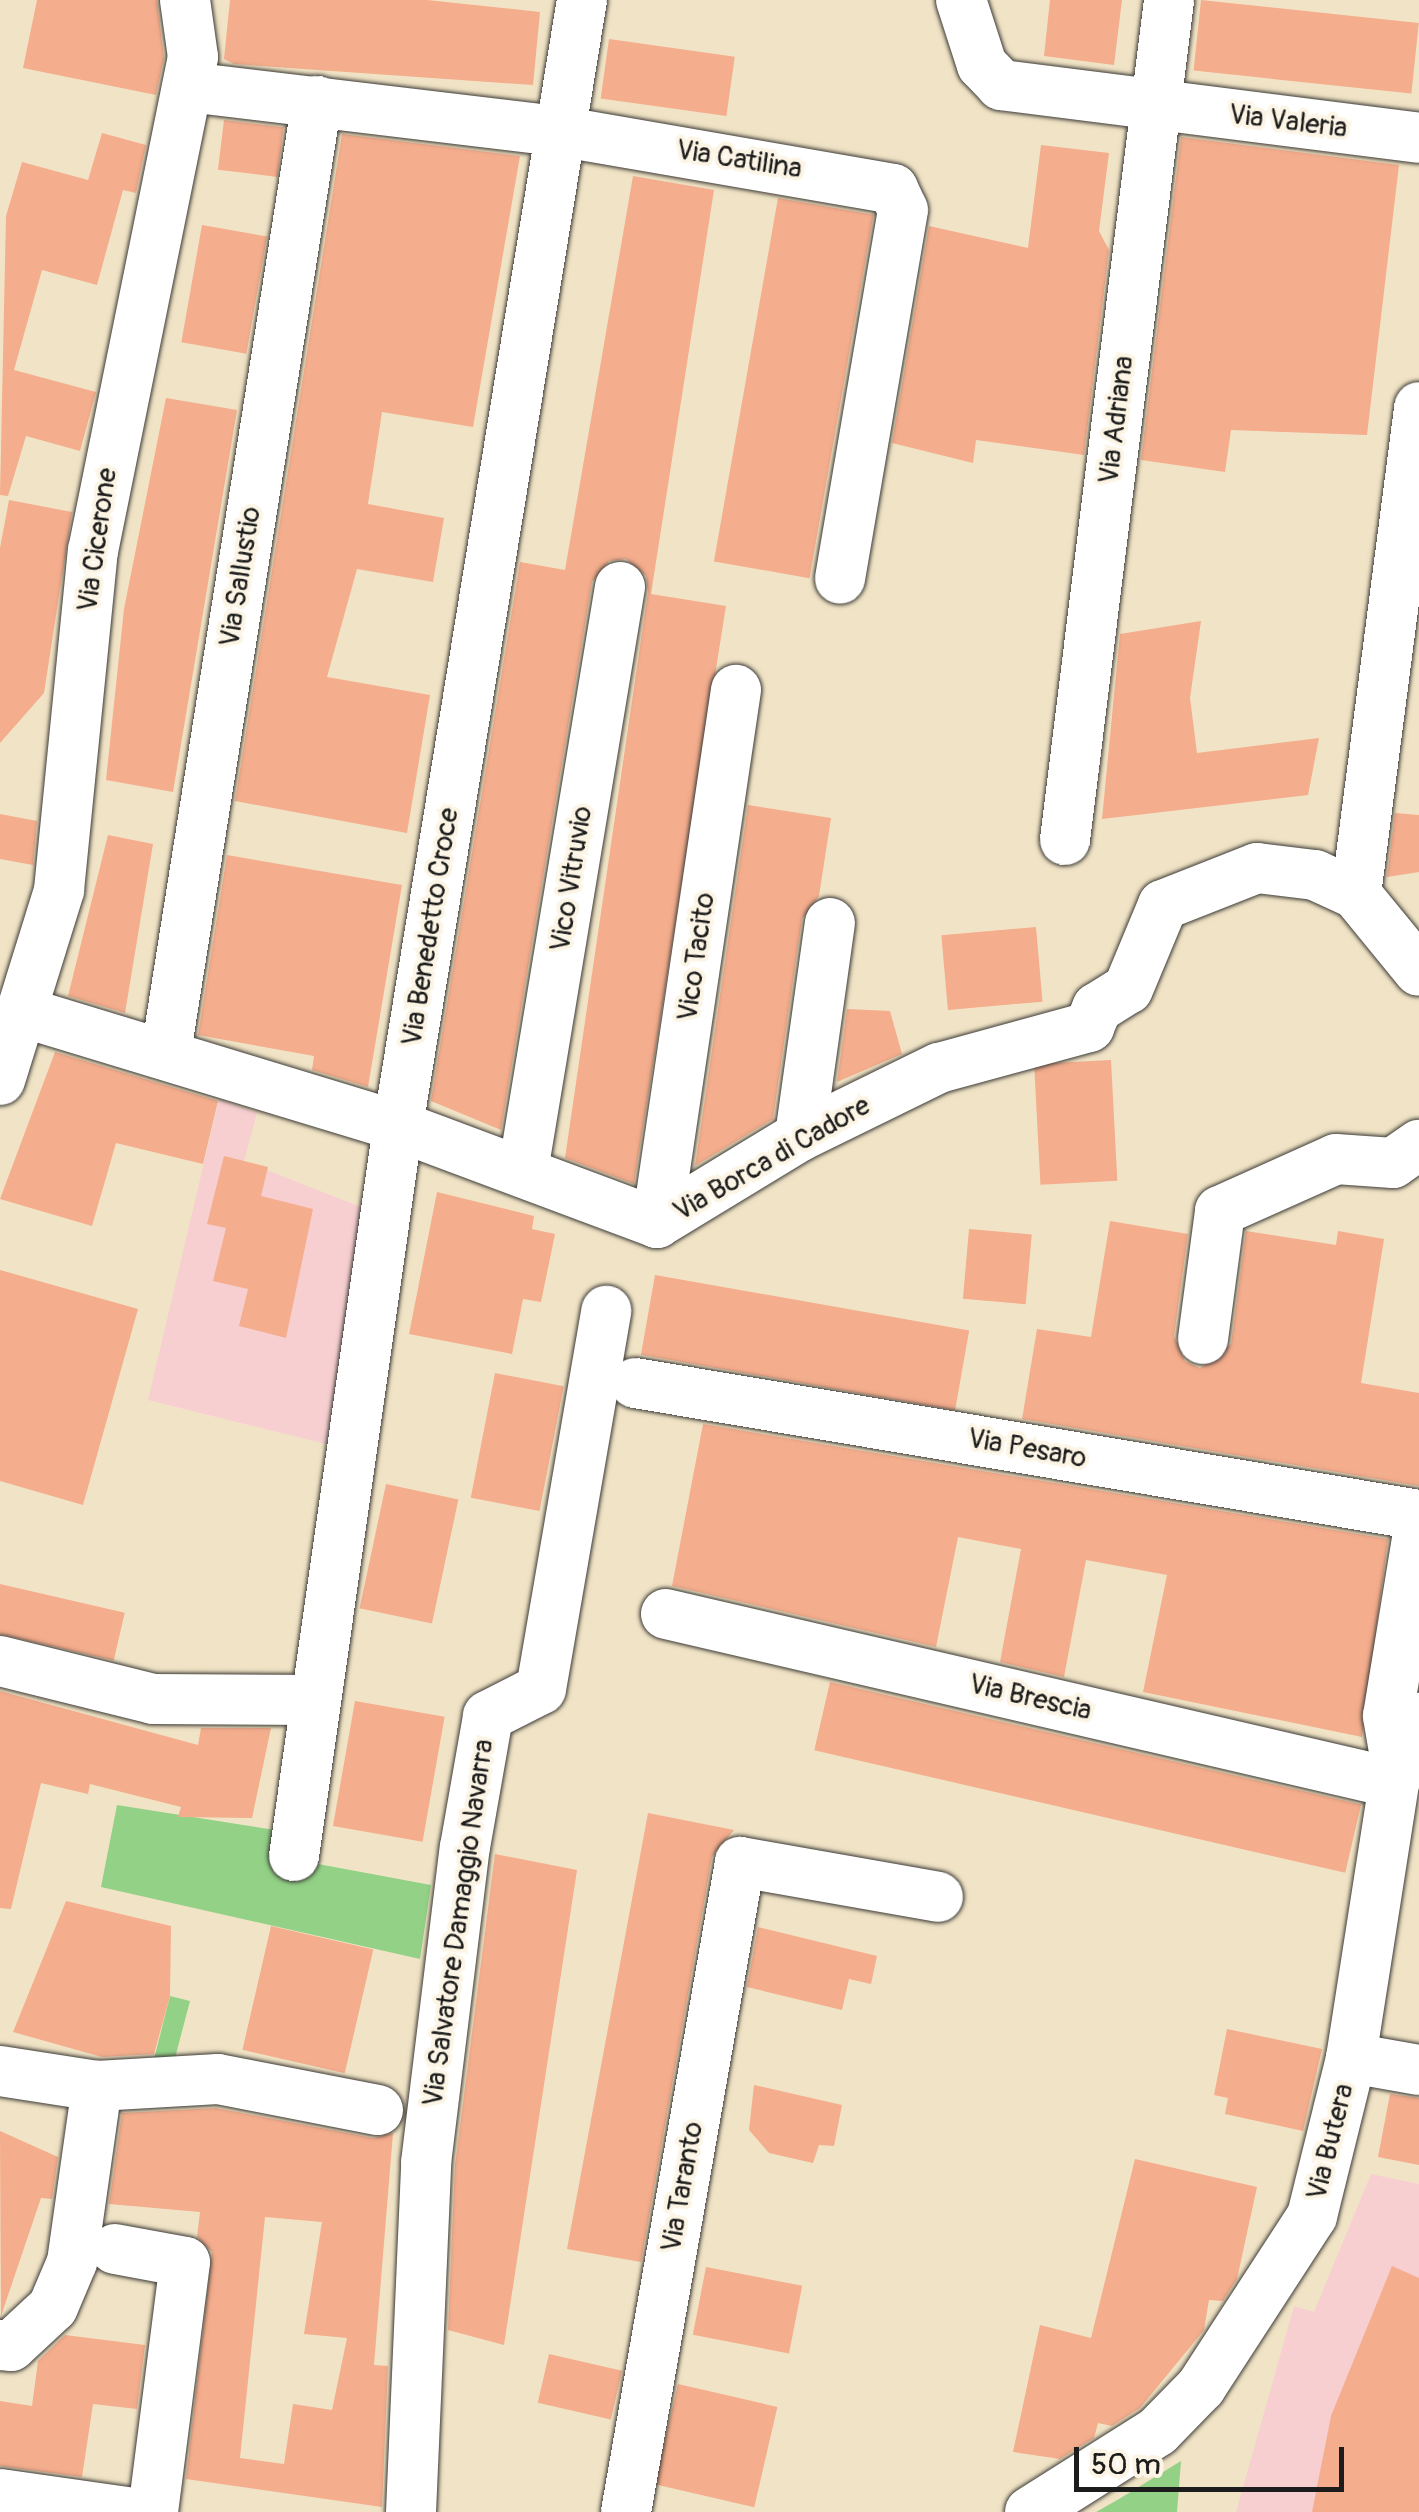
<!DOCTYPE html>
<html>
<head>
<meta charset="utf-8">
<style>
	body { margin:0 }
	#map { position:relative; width:1419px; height:2512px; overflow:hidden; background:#f1e4c6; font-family:Pangolin,sans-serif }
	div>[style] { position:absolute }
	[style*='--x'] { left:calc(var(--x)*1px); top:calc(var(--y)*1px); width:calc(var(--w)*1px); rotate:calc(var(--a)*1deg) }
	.built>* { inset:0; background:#f7cfd1 }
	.green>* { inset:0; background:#93d187 }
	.building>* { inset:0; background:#f4ad8d; transform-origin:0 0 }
	.roads { filter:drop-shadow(0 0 2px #3c3a36) drop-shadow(0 0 2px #3c3a36) }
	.minor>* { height:50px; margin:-25px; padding:0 25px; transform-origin:25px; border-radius:25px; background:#fff }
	span { translate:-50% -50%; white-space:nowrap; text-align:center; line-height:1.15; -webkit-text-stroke:8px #fcf5e5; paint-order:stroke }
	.street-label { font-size:28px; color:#1c1c1c }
	.scale { position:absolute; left:1074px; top:2447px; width:270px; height:45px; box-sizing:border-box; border:5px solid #1c1c1c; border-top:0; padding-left:12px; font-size:30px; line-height:35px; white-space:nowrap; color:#1c1c1c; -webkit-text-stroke:8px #fcf5e5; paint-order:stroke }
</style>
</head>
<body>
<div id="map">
	<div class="built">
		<div style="clip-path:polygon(219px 1099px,257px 1113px,244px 1161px,371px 1211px,334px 1446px,148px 1400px)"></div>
		<div style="clip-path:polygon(1371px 2174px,1419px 2184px,1419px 2512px,1236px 2512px,1294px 2306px,1314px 2312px)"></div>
	</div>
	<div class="green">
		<div style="clip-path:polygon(117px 1805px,288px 1832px,291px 1859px,431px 1885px,420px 1959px,101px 1887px)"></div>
		<div style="clip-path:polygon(170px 1996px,190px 2001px,170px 2077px,153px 2063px)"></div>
		<div style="clip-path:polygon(1181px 2461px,1177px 2512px,1096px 2512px,1119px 2499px)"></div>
	</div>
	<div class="building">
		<div style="clip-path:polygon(37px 0,157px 0,164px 58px,156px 95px,23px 68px)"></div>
		<div style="clip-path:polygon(230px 0,427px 0,540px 12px,533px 85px,234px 64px,224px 59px)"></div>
		<div style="clip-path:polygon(1050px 0,1122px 0,1114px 65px,1044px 56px)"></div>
		<div style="left:1201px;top:0;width:219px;height:71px;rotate:6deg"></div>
		<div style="left:609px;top:39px;width:127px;height:60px;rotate:8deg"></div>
		<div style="left:224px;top:120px;width:60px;height:50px;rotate:7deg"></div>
		<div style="clip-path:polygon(102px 133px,146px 145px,136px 193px,123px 190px,97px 285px,42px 270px,14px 370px,96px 392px,80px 451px,26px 436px,8px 496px,0 495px,6px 216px,22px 162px,88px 180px)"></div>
		<div style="clip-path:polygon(342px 134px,520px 156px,473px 427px,382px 412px,368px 504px,444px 518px,433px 582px,357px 569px,327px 677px,430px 695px,407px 833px,235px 801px)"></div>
		<div style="clip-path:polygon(1181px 137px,1399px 165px,1367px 435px,1231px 430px,1225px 472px,1141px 460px)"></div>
		<div style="clip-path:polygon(1041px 145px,1109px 153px,1099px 231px,1109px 250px,1084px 455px,976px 440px,973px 463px,892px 443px,929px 226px,1028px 248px)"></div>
		<div style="clip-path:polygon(633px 176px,714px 190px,651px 594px,726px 606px,634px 1184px,565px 1158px,648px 592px,646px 576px,626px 559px,609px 561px,592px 582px,501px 1130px,431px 1101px,520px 562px,565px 570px)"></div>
		<div style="left:778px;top:198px;width:97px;height:369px;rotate:10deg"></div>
		<div style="left:202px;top:225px;width:66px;height:119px;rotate:10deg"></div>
		<div style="clip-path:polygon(166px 398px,237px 410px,173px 792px,106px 780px,124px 609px)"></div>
		<div style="clip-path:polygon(9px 500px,72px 512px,44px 693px,0 743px,0 548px)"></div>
		<div style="clip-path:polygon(1201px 621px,1190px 698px,1197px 753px,1319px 738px,1308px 795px,1102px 819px,1120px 634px)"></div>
		<div style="clip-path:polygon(748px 805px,831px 818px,819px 896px,802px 919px,773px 1119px,695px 1166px)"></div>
		<div style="clip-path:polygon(1395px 813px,1419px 815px,1419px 872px,1387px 877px)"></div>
		<div style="clip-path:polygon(0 814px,37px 821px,33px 865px,0 859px)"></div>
		<div style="clip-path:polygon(108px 835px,153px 844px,125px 1013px,68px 996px)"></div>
		<div style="clip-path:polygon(227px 855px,402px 885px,368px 1087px,312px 1070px,314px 1056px,198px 1035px)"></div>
		<div style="left:1036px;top:927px;width:75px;height:95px;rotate:85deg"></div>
		<div style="clip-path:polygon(847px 1009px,890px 1011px,902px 1054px,837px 1082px)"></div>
		<div style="clip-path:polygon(55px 1052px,218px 1101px,203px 1164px,116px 1143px,92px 1226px,0 1199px)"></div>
		<div style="left:1111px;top:1060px;width:121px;height:77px;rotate:87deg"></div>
		<div style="clip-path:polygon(224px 1156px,268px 1167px,261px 1196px,313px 1209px,286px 1338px,239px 1326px,248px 1289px,213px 1281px,226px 1228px,207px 1224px)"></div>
		<div style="clip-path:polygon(437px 1192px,534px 1216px,532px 1229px,555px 1234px,541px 1302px,523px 1299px,512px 1354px,409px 1334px)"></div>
		<div style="clip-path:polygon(1110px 1221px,1188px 1234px,1174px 1336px,1185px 1361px,1200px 1368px,1231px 1344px,1246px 1231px,1336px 1245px,1338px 1231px,1384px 1239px,1361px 1383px,1419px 1393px,1419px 1486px,1022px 1419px,1037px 1329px,1091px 1337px)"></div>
		<div style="left:969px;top:1229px;width:63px;height:70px;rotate:5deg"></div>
		<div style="clip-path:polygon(0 1270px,138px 1309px,83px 1505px,0 1481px)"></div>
		<div style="left:655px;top:1275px;width:319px;height:81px;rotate:10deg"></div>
		<div style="left:495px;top:1373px;width:70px;height:127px;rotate:11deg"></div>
		<div style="clip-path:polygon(703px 1424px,1388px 1539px,1362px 1737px,1143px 1692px,1167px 1575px,1086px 1560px,1064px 1677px,1000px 1662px,1021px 1549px,958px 1537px,936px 1647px,672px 1586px)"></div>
		<div style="left:386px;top:1484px;width:74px;height:127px;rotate:12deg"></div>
		<div style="left:0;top:1584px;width:128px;height:49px;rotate:13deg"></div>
		<div style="left:830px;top:1682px;width:545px;height:70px;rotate:13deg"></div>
		<div style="clip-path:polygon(0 1691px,198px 1745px,201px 1728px,271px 1728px,252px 1818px,178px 1817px,181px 1807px,90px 1784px,88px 1794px,41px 1783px,11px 1909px,0 1908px)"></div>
		<div style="left:355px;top:1701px;width:91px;height:127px;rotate:10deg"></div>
		<div style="clip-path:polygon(648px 1813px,734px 1830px,712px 1857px,641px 2262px,567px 2249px)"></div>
		<div style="clip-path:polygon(495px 1854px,577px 1870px,504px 2345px,448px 2330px,455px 2165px)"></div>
		<div style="clip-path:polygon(66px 1901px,171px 1926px,170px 1996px,154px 2054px,102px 2057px,13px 2032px)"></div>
		<div style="left:271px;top:1926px;width:105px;height:127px;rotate:13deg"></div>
		<div style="clip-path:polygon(758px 1927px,877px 1956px,871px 1984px,849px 1979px,842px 2010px,747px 1987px)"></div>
		<div style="clip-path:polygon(1227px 2029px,1322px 2049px,1303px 2131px,1225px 2114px,1228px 2098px,1214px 2095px)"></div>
		<div style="clip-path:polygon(754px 2085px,842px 2105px,834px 2146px,819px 2145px,813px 2163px,769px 2153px,749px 2130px)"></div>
		<div style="clip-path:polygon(1390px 2094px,1419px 2098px,1419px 2165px,1378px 2157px)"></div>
		<div style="clip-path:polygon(evenodd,216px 2108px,373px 2138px,393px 2133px,374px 2365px,388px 2366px,382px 2507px,186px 2479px,212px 2252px,197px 2237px,200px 2212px,109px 2204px,122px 2113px,216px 2108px,265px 2217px,322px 2222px,304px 2334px,347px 2338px,332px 2410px,293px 2404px,284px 2464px,240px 2458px,265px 2217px)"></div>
		<div style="clip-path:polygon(0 2131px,58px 2157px,52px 2199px,41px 2198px,1px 2316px)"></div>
		<div style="clip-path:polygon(1135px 2159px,1257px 2187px,1237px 2279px,1223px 2301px,1209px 2300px,1204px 2330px,1140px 2408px,1112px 2426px,1098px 2423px,1094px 2438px,1060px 2459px,1013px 2452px,1040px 2325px,1091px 2338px)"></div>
		<div style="clip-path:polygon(1392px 2266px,1419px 2278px,1419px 2512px,1312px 2512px,1331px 2416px)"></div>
		<div style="left:706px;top:2267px;width:98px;height:69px;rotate:11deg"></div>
		<div style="clip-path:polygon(65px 2335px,145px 2345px,137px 2409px,93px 2404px,82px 2477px,0 2466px,0 2401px,32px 2406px,38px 2361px)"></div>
		<div style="left:549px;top:2354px;width:75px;height:50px;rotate:13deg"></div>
		<div style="left:678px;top:2384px;width:102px;height:103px;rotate:13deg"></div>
	</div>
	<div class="roads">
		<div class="minor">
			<div style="--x:961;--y:0;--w:68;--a:72.1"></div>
			<div style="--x:982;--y:65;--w:28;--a:46"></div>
			<div style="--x:1001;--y:85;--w:421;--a:7.2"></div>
			<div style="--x:188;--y:87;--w:379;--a:6.8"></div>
			<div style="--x:564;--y:132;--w:334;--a:9.8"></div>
			<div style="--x:893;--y:189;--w:23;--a:65"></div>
			<div style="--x:903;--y:210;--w:374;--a:99.7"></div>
			<div style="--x:1065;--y:840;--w:846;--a:-82.94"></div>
			<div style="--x:1356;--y:894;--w:491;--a:-82.6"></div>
			<div style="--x:26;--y:1013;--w:389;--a:16.9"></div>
			<div style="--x:398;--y:1126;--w:277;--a:20.5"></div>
			<div style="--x:657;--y:1223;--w:167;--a:-31.3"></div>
			<div style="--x:800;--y:1136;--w:155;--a:-26.1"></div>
			<div style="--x:939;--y:1068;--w:156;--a:-15.3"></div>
			<div style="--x:1089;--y:1027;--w:21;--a:-67"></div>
			<div style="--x:1097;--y:1008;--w:36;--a:-32"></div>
			<div style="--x:1128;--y:989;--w:91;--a:-67.4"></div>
			<div style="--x:1163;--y:905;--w:101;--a:-21.5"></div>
			<div style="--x:1257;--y:868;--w:58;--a:6.9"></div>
			<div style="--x:1315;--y:875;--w:45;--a:24.9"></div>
			<div style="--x:1356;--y:894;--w:99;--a:50.7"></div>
			<div style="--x:166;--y:1052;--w:963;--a:-80.98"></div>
			<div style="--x:0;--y:1080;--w:199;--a:-72.7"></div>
			<div style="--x:59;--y:890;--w:341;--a:-84.3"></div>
			<div style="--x:93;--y:551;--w:504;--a:-78.56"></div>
			<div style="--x:193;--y:57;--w:58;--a:-98"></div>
			<div style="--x:800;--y:1136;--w:215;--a:-82"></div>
			<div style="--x:523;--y:1171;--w:592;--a:-80.57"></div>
			<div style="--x:657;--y:1223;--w:539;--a:-81.57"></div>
			<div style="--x:1203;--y:1339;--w:129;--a:-82.4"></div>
			<div style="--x:1220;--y:1211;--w:127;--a:-24.1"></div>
			<div style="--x:1336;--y:1159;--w:57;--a:4"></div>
			<div style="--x:1393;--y:1163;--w:32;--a:-35"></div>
			<div style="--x:635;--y:1383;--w:795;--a:9.56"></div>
			<div style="--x:666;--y:1614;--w:747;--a:13.07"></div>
			<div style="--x:0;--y:1661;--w:158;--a:13.9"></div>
			<div style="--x:153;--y:1699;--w:160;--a:0.4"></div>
			<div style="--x:1396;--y:1763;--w:48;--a:-99.7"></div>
			<div style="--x:1388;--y:1716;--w:193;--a:-80.7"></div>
			<div style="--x:294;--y:1856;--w:737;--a:-81.89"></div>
			<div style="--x:398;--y:1126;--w:1141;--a:-80.72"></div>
			<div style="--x:1351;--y:2058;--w:69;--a:10"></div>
			<div style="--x:0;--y:2071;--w:98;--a:8.8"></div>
			<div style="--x:97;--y:2086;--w:121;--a:-3.3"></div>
			<div style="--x:218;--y:2079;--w:163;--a:11"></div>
			<div style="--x:115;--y:2249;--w:71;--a:10.5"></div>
			<div style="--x:185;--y:2262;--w:252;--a:97.3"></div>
			<div style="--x:0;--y:2345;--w:11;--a:5"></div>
			<div style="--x:11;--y:2346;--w:57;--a:-42.9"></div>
			<div style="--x:53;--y:2307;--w:49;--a:-67.1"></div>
			<div style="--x:72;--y:2262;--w:178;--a:-81.9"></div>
			<div style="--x:0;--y:2494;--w:128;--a:8.1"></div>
			<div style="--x:411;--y:2512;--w:349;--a:-87.5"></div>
			<div style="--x:426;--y:2163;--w:318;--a:-83"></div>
			<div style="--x:465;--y:1847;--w:133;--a:-80"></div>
			<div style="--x:488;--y:1716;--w:59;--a:-27"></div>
			<div style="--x:541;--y:1689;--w:384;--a:-80.2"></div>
			<div style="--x:626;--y:2512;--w:660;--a:-80.05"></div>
			<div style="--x:740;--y:1862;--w:201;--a:10"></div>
			<div style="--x:1030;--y:2512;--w:151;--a:-32.3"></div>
			<div style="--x:1158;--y:2431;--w:62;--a:-45.7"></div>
			<div style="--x:1201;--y:2387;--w:204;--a:-57"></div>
			<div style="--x:1312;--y:2216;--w:163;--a:-76.1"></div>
			<div style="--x:1351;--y:2058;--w:278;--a:-81.1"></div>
			<div style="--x:1394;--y:1783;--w:70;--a:-69"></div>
		</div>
	</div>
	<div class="street-label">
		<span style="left:1288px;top:122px;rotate:7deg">Via Valeria</span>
		<span style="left:739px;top:160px;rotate:9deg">Via Catilina</span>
		<span style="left:1117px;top:420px;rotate:-83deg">Via Adriana</span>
		<span style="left:98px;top:540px;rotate:-82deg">Via Cicerone</span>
		<span style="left:241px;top:577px;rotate:-81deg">Via Sallustio</span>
		<span style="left:572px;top:879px;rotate:-81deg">Vico Vitruvio</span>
		<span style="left:431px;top:927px;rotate:-81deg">Via Benedetto Croce</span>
		<span style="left:697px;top:957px;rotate:-82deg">Vico Tacito</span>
		<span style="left:772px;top:1159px;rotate:-30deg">Via Borca di Cadore</span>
		<span style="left:1027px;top:1449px;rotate:10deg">Via Pesaro</span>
		<span style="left:1030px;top:1698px;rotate:13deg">Via Brescia</span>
		<span style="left:459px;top:1923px;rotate:-82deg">Via Salvatore Damaggio Navarra</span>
		<span style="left:1331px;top:2142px;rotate:-76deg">Via Butera</span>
		<span style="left:683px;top:2187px;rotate:-80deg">Via Taranto</span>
	</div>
	<div class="scale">50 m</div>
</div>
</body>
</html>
